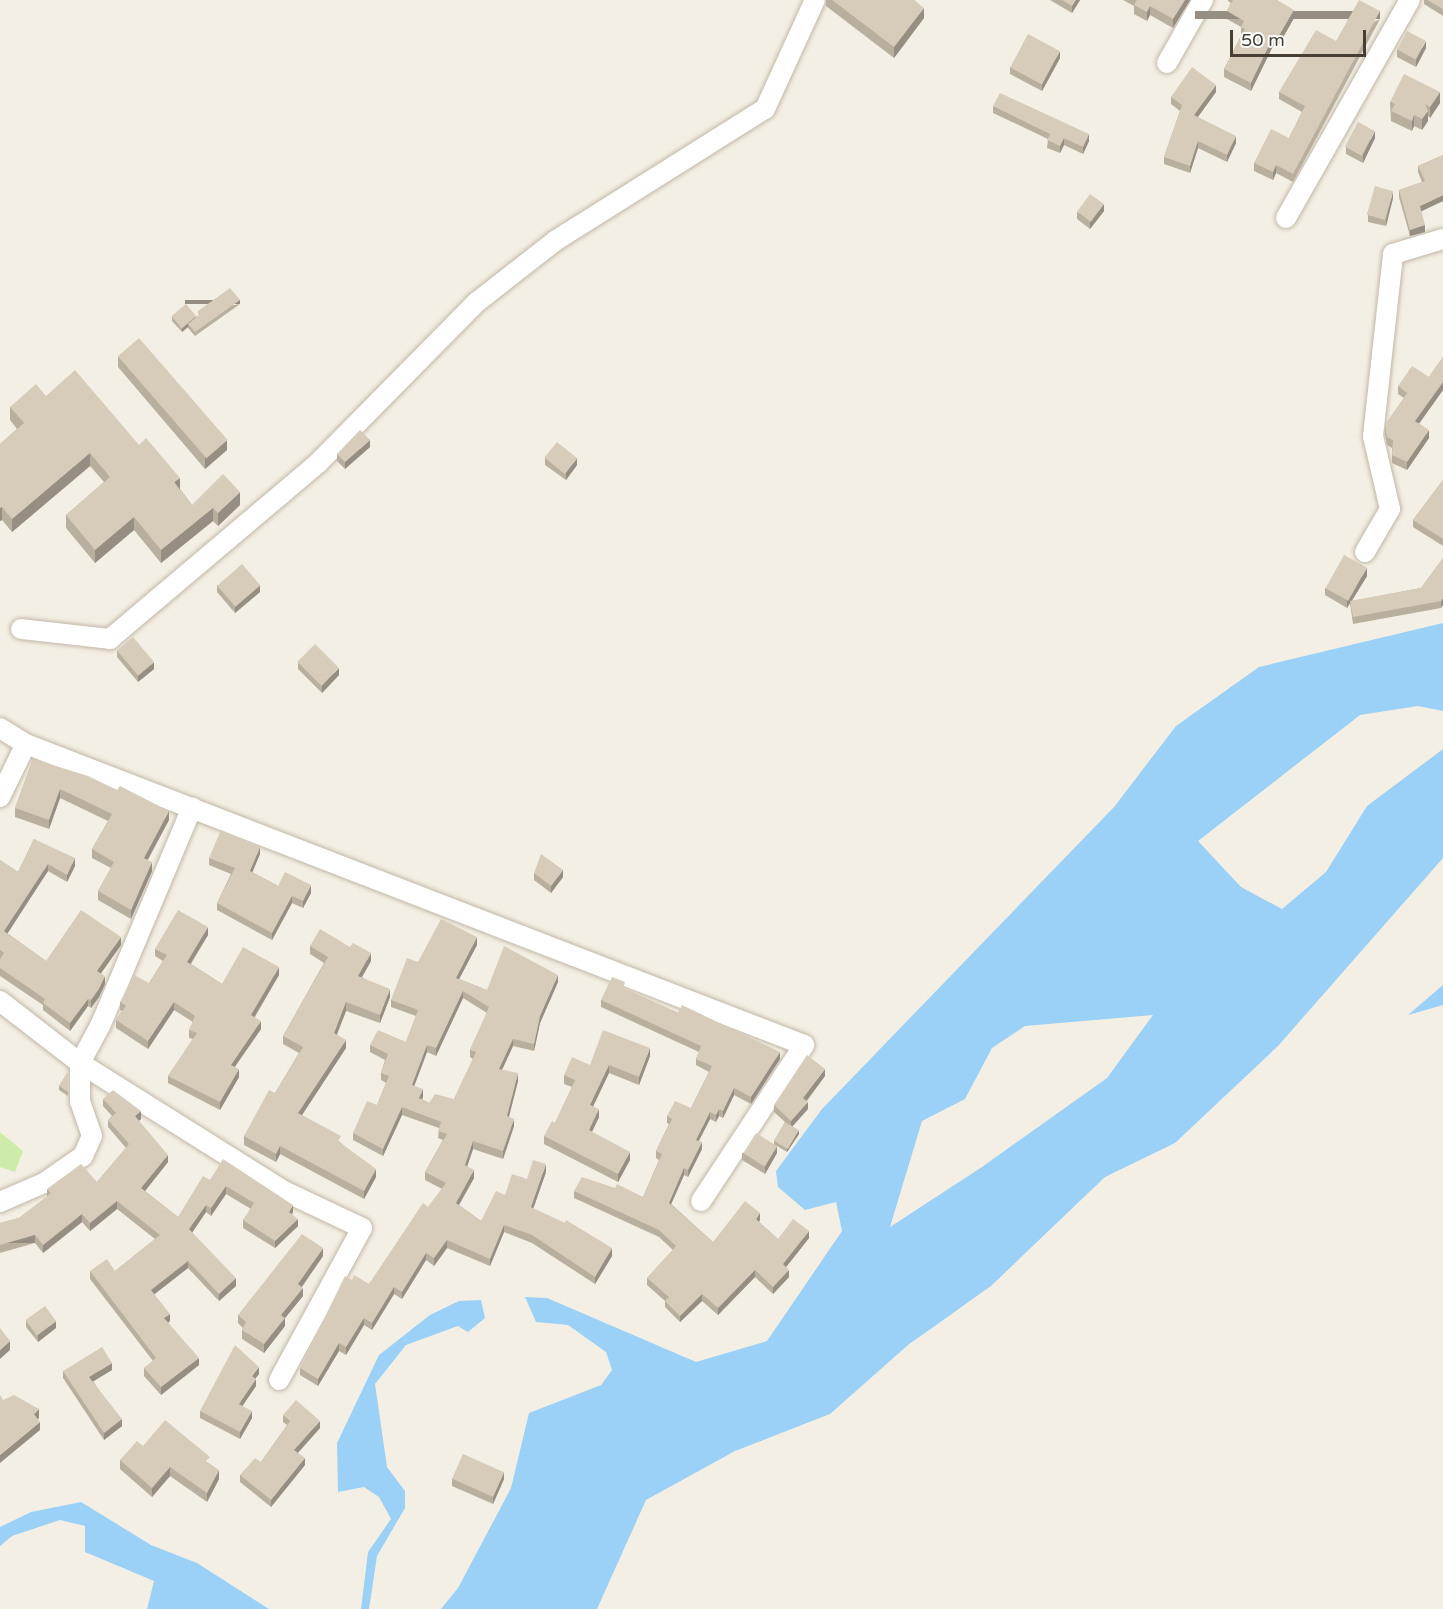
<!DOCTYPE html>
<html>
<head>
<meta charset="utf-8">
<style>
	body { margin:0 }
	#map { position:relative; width:1443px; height:1609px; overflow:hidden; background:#f4efe4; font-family:"Varela Round",sans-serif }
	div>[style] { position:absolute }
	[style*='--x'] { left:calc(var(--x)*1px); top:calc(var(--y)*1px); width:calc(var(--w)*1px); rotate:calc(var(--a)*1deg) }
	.green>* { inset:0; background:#ceeca9 }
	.water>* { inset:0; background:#9bd1f7 }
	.roads { filter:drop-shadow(0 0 2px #c0b7a6) drop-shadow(0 0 2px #c0b7a6) }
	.minor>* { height:20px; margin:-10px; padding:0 10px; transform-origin:10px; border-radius:10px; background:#fff }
	.wall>* { inset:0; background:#b9af9f }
	.shaded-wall>* { inset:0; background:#968e82; transform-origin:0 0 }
	.building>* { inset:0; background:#d7cbb9; transform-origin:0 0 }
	span { translate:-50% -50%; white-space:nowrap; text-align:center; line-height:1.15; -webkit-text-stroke:4.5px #fff; paint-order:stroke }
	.scale { position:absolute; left:1230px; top:30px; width:136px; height:27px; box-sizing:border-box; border:3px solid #473f34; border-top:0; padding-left:8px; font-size:18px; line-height:21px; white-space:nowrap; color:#473f34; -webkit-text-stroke:4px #fff; paint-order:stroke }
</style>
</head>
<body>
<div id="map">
	<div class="green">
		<div style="clip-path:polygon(0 1132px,23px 1151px,15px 1172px,0 1167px)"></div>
	</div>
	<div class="water">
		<div style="clip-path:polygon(evenodd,1443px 623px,1443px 711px,1418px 706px,1360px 715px,1198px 841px,1241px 887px,1282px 909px,1326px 872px,1367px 806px,1443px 749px,1443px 858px,1278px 1046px,1175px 1143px,1105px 1177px,991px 1286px,908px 1345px,830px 1414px,735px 1451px,646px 1500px,597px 1609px,441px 1609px,458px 1588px,511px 1488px,529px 1413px,601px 1385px,612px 1370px,606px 1352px,568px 1325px,536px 1322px,525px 1297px,547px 1298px,696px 1362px,767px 1341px,842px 1231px,836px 1202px,805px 1210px,778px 1187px,776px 1171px,822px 1109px,1114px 807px,1176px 726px,1259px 667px,1443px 623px,1153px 1015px,1107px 1078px,982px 1167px,890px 1227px,922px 1121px,965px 1099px,992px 1048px,1025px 1026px,1153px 1015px)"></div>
		<div style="clip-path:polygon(1443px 985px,1443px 1005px,1408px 1015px)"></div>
		<div style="clip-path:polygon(481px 1300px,485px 1318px,468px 1332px,458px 1326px,406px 1345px,375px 1384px,387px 1467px,405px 1491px,405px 1508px,377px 1556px,369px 1609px,361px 1609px,368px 1552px,391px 1519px,379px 1497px,364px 1487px,338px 1492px,337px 1443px,379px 1355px,430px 1315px,459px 1301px)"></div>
		<div style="clip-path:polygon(81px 1502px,151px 1545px,197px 1563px,269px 1609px,147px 1609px,154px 1581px,85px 1552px,85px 1526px,60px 1520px,12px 1536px,0 1546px,0 1527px,31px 1512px)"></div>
	</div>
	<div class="roads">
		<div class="minor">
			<div style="--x:1167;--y:63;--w:73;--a:-60.3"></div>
			<div style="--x:1286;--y:218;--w:251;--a:-60.4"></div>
			<div style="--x:1365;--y:552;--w:50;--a:-59.8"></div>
			<div style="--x:1390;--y:509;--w:75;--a:-103.1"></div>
			<div style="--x:1373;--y:436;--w:183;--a:-83.7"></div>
			<div style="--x:1393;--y:254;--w:52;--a:-16.7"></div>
			<div style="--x:21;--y:629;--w:90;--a:6.4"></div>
			<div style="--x:110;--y:639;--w:272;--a:-40.2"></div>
			<div style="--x:318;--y:463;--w:226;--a:-45.4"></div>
			<div style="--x:477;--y:302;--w:99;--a:-38"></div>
			<div style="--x:555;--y:241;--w:248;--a:-32.2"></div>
			<div style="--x:765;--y:109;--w:120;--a:-65.4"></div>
			<div style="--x:0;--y:728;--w:31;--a:32"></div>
			<div style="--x:26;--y:744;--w:834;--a:21.15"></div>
			<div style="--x:804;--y:1045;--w:187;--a:123.4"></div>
			<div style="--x:0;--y:797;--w:59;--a:-63.9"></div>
			<div style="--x:0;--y:1001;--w:101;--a:37.8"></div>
			<div style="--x:80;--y:1063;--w:243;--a:32.1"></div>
			<div style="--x:286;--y:1192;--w:84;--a:25.3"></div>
			<div style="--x:362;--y:1228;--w:173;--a:118.6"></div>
			<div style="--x:0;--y:1202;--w:48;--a:-23.4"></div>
			<div style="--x:44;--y:1183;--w:47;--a:-34.7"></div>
			<div style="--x:83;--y:1156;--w:22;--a:-66"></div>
			<div style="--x:92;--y:1136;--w:36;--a:-109"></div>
			<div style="--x:80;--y:1102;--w:39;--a:-90"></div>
			<div style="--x:80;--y:1063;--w:44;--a:-61.7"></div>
			<div style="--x:101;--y:1024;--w:235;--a:-67.2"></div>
		</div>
	</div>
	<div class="wall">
		<div style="clip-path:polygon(826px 0,914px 0,924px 18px,894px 58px,826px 6px)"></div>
		<div style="clip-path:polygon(1050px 0,1080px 0,1072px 13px)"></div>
		<div style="clip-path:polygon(1123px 0,1190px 0,1173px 28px,1150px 15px,1147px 21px,1134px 14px,1134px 6px)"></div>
		<div style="clip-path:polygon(1228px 0,1277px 0,1294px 18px,1277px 48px,1273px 46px,1251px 91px,1224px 77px,1224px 69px,1241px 36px,1241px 27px,1227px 19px,1227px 11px,1231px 3px,1228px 1px)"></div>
		<div style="clip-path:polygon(1424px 0,1443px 0,1443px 16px,1424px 4px)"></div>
		<div style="clip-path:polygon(1380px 19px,1293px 182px,1276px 173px,1273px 180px,1254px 171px,1254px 163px,1289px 138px,1302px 112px,1279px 99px,1279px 92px,1336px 41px)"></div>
		<div style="clip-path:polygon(1426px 48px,1416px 67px,1397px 57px,1397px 50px)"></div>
		<div style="clip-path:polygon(1060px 58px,1042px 91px,1010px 74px,1010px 67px)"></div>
		<div style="clip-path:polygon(1216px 92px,1198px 117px,1236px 143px,1227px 162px,1198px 148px,1190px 173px,1164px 164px,1164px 157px,1180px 111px,1171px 104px,1171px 97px)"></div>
		<div style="clip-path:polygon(1390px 102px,1440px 103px,1430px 118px,1428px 116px,1428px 121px,1422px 130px,1414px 126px,1412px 131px,1391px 121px)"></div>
		<div style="clip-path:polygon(993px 106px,1089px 141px,1083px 154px,1064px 145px,1060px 153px,1047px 148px,1048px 139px,993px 113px)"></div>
		<div style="clip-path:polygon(1375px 138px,1363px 163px,1346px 154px,1346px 147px)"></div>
		<div style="clip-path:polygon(1443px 155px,1421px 212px,1425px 232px,1410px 236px,1399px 197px,1399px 190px,1422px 182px,1418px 172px,1418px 166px)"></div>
		<div style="clip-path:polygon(1393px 198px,1386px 226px,1368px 222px,1368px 215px)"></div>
		<div style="clip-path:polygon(1104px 211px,1090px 229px,1077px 219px,1077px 212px)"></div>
		<div style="clip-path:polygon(240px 304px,195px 336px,188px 328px,188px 327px,182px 332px,172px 321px,172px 317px,196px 317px,199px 315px,198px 311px)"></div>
		<div style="clip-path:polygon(118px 356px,227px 450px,205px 469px,118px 367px)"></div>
		<div style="clip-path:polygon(1443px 357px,1443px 390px,1419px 424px,1429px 438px,1407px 470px,1392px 463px,1392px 448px,1387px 445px,1385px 433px,1385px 425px,1404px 398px,1398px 394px,1398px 386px,1429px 377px)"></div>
		<div style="clip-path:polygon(46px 396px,139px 445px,180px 489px,192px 505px,240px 505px,218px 526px,213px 521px,161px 563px,134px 530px,95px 563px,66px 528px,66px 515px,104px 482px,90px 466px,12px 532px,2px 520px,0 521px,0 444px,17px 429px,10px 420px,10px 407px)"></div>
		<div style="clip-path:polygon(370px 447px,345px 469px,337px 461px,337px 454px)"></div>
		<div style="clip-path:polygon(545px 458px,577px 465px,566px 480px,545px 465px)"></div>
		<div style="clip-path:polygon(1443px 480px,1443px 546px,1413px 527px,1413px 520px)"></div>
		<div style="clip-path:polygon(1443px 558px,1441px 608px,1353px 624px,1350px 603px,1347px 608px,1325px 595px,1325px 588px,1367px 576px,1352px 601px,1421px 588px)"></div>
		<div style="clip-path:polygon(217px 585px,260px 592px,235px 613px,217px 592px)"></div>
		<div style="clip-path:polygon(117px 650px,154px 669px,138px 682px,117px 657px)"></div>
		<div style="clip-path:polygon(298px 662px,339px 675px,322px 693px,298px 669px)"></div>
		<div style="clip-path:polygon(33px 759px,169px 820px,148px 860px,152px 871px,131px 919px,98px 900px,98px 891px,111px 868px,92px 858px,92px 849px,108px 821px,60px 798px,49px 829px,15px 817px,15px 808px)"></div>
		<div style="clip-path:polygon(34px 839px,75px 866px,67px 882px,48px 871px,7px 933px,46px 961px,121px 945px,101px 973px,105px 984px,99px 997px,91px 1008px,88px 1006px,70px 1031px,43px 1010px,43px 1005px,0 976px,0 860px,18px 872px)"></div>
		<div style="clip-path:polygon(260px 854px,252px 872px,278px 886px,311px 893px,303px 908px,292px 903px,272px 940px,217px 910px,217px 903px,231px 874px,209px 865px,209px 858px)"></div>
		<div style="clip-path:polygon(534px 873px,563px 877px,551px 893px,534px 880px)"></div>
		<div style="clip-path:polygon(208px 935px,191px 964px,222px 984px,279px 975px,255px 1017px,261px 1029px,235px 1067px,239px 1077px,220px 1110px,168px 1083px,168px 1076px,193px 1039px,189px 1038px,189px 1030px,193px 1022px,174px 1010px,148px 1049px,116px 1028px,116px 1020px,122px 1011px,120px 1010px,120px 1002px,149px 983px,163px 961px,155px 956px,155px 949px)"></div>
		<div style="clip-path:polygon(evenodd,477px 945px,459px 979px,487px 990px,558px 982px,540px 1023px,534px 1051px,513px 1046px,502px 1070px,518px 1081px,509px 1117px,514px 1126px,503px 1159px,473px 1149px,467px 1166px,474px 1178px,459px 1205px,481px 1221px,505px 1195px,527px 1179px,546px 1172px,533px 1209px,612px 1256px,595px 1284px,532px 1243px,504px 1232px,490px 1266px,447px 1248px,434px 1266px,426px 1260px,402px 1299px,394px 1294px,372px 1330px,364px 1325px,346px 1355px,339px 1351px,318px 1386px,300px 1375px,300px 1368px,352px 1280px,369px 1284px,442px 1189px,425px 1180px,425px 1172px,443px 1140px,438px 1138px,439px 1128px,402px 1115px,383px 1156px,353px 1140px,353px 1133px,377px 1105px,386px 1083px,381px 1080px,381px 1073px,385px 1060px,370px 1052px,370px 1045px,406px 1042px,416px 1016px,391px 1007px,391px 1000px,418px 962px,477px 945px,463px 998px,487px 1013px,470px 1050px,470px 1057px,473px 1059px,454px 1099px,429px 1103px,422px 1099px,423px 1097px,414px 1086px,427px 1052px,436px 1056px,463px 998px)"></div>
		<div style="clip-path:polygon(310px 946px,371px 961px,362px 977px,390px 997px,380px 1023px,346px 1011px,337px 1035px,346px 1048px,302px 1115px,341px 1143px,376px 1177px,364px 1199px,280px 1154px,276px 1162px,244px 1145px,244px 1136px,275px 1093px,299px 1053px,283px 1044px,283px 1036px,324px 963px,310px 954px)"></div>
		<div style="clip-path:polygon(625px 989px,780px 1059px,751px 1104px,734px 1095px,723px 1118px,719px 1116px,716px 1122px,710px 1119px,699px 1141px,702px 1149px,688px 1177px,684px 1175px,671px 1204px,713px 1242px,760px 1220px,759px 1222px,778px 1239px,809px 1238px,786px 1267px,789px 1277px,773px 1294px,755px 1277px,718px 1315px,702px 1301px,680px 1322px,665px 1307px,665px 1301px,647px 1285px,647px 1278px,673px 1250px,659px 1237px,574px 1198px,574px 1191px,643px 1197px,659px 1160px,656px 1158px,656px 1151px,669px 1124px,667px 1123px,667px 1116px,691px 1108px,709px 1072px,696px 1065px,696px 1059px,699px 1052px,601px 1007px,601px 1000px)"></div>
		<div style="clip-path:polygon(650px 1056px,639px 1085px,609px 1073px,593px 1106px,599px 1117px,592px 1132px,630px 1160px,618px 1182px,544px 1144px,544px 1136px,555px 1123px,572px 1087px,564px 1084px,564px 1075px,590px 1065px)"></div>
		<div style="clip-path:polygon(68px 1073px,68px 1096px,59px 1090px,59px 1086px)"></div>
		<div style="clip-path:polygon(825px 1076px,807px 1101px,808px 1109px,792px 1126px,799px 1134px,787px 1152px,777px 1146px,777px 1153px,765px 1174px,742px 1160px,742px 1153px,774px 1144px,774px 1141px,785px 1122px,774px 1112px,774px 1105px)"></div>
		<div style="clip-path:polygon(103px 1099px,141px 1119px,139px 1121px,168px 1162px,145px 1191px,178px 1217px,210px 1180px,293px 1212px,292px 1214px,298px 1226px,275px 1248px,243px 1228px,243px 1220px,251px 1209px,226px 1194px,211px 1216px,206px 1212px,192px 1233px,236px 1286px,219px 1301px,188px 1268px,154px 1294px,170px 1321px,168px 1323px,199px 1365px,161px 1395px,144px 1376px,144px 1368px,153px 1361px,90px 1279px,90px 1271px,115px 1271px,155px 1239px,117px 1209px,90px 1231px,82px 1222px,43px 1253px,35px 1243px,0 1253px,0 1223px,19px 1218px,47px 1197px,47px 1189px,97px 1182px,126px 1148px,108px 1127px,108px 1120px,112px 1116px,103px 1106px)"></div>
		<div style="clip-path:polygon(323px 1256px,302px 1287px,303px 1296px,285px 1318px,285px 1326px,264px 1353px,242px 1339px,242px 1330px,243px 1328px,238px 1323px,238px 1315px)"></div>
		<div style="clip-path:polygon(26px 1320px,56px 1328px,38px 1342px,26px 1327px)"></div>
		<div style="clip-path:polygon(112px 1370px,93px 1381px,122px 1426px,104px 1440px,63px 1378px,63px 1371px)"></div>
		<div style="clip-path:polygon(259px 1374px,255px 1378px,256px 1386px,242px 1406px,252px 1418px,240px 1439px,200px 1418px,200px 1411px)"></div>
		<div style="clip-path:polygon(283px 1415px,320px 1428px,298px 1453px,305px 1465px,271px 1507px,240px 1482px,240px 1475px,261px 1462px,287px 1425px,283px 1422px)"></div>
		<div style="clip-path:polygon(143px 1446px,210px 1464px,219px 1479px,207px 1502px,170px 1476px,152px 1497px,120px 1469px,120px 1460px)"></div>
		<div style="clip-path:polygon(452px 1479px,504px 1479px,493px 1504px,452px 1486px)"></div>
	</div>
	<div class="shaded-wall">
		<div style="clip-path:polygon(1076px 0,1080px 0,1072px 13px,1072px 6px)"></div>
		<div style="clip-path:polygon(1185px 0,1190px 0,1173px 28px,1173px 19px)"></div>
		<div style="clip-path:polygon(1150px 6px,1150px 15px,1147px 21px,1147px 12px)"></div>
		<div style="clip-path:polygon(924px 8px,924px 18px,894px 58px,894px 47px)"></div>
		<div style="clip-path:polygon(1294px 10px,1294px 18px,1277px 48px,1277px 39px)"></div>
		<div style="left:1380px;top:11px;width:8px;height:185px;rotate:90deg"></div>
		<div style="clip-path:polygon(1273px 37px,1273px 46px,1251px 91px,1251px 83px)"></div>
		<div style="clip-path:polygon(1426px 41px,1426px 48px,1416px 67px,1416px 60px)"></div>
		<div style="clip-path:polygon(1060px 51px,1060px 58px,1042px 91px,1042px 84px)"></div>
		<div style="clip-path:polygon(1216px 85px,1216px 92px,1194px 122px,1194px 115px)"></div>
		<div style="clip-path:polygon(1440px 92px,1440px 103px,1430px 118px,1430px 107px)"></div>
		<div style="clip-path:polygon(1428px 111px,1428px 121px,1422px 130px,1422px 119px)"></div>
		<div style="clip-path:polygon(1414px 115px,1414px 126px,1412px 131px,1412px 121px)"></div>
		<div style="clip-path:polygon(1375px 131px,1375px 138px,1363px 163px,1363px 155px)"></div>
		<div style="clip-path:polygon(1089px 134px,1089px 141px,1083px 154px,1083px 147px)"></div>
		<div style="clip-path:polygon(1236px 136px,1236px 143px,1227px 162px,1227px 155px)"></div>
		<div style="clip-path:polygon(1064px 138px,1064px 145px,1060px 153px,1060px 146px)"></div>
		<div style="clip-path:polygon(1198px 141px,1198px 148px,1190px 173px,1190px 166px)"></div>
		<div style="clip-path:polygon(1276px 165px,1276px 173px,1273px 180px,1273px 172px)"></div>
		<div style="clip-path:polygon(1393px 191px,1393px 198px,1386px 226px,1386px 219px)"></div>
		<div style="clip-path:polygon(1443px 195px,1443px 201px,1420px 212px,1420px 206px)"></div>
		<div style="clip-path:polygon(1104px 204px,1104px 211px,1090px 229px,1090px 222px)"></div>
		<div style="clip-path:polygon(1425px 225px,1425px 232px,1410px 236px,1410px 230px)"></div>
		<div style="left:240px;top:300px;width:4px;height:55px;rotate:90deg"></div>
		<div style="clip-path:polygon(196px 316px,196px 320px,188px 324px,188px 327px,182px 332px,182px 328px)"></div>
		<div style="clip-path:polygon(1443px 382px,1443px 390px,1415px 429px,1415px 421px)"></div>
		<div style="clip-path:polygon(1429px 430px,1429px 438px,1407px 470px,1407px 462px)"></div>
		<div style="clip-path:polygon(227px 440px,227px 450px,205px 469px,205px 458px)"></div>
		<div style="clip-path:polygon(370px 440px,370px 447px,345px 469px,345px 462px)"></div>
		<div style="clip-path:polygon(90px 453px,90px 466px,12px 532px,12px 519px)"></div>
		<div style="clip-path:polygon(577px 458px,577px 465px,566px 480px,566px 473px)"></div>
		<div style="clip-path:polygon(180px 478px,180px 491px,174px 482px)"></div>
		<div style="clip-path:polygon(240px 492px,240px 505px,218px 526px,218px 513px)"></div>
		<div style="clip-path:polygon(2px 507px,2px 520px,0 521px,0 508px)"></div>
		<div style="clip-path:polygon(213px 508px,213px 521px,161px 563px,161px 550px)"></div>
		<div style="clip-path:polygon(134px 517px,134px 530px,95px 563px,95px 550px)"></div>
		<div style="clip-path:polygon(1367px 568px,1367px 576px,1347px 608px,1347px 601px)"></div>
		<div style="clip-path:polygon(260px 585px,260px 592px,235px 613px,235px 606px)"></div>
		<div style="clip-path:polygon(1443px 598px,1443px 605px,1441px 608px,1441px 601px)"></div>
		<div style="clip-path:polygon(154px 662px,154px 669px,138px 682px,138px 675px)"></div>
		<div style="clip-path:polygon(339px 668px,339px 675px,322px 693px,322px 686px)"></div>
		<div style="clip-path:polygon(60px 789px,60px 798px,49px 829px,49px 820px)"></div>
		<div style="clip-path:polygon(169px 811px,169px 820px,144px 866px,144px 858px)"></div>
		<div style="clip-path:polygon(260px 847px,260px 854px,250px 878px,250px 871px)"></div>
		<div style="clip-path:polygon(75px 858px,75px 866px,67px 882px,67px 875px)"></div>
		<div style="clip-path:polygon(152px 862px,152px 871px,131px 919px,131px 910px)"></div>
		<div style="clip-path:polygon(48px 864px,48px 871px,4px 939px,4px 931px)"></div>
		<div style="clip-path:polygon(563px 870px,563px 877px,551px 893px,551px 886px)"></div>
		<div style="clip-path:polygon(311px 885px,311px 893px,303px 908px,303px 901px)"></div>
		<div style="clip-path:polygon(292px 896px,292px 903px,272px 940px,272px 933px)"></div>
		<div style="clip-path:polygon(208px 927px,208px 935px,187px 969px,187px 962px)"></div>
		<div style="clip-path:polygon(121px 937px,121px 945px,97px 979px,97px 971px)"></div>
		<div style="clip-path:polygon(477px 937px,477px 945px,456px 985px,456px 978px)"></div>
		<div style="clip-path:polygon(371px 953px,371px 961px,358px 984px,358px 976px)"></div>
		<div style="clip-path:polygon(279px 967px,279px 975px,251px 1022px,251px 1015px)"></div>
		<div style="clip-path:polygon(558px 975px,558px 982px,540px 1023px,534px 1051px,534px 1044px,540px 1016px)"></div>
		<div style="clip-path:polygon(105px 976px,105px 984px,99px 997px,91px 1008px,91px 1000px)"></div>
		<div style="clip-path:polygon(390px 989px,390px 997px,380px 1023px,380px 1015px)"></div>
		<div style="clip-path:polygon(463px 991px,463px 998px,436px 1056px,436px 1048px)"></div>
		<div style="clip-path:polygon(88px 999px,88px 1006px,70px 1031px,70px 1023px)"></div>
		<div style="clip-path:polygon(174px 1002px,174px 1010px,148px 1049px,148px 1041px)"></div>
		<div style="clip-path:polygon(346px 1002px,346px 1011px,334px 1041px,334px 1033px)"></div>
		<div style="clip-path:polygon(261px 1021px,261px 1029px,231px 1072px,231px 1065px)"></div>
		<div style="clip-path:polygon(513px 1039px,513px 1046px,499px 1076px,499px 1069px)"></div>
		<div style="clip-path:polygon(346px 1040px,346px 1048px,298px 1121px,298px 1113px)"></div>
		<div style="clip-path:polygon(427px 1045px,427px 1052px,412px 1092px,412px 1085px)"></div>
		<div style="clip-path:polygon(650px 1048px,650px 1056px,639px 1085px,639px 1077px)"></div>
		<div style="clip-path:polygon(780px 1052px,780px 1059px,751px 1104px,751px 1097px)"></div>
		<div style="clip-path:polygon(609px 1065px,609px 1073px,590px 1113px,590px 1105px)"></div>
		<div style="clip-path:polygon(239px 1069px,239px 1077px,220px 1110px,220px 1102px)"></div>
		<div style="clip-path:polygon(825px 1069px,825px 1076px,803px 1105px,803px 1098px)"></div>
		<div style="clip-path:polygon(518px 1073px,518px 1081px,507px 1124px,507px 1116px)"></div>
		<div style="clip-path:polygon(734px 1088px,734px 1095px,723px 1118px,723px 1111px)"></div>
		<div style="clip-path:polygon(423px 1089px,423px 1097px,419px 1106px,419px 1098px)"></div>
		<div style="clip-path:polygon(808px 1102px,808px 1109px,791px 1128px,791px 1121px)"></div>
		<div style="clip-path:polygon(402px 1107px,402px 1115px,383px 1156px,383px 1149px)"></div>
		<div style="clip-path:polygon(599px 1109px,599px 1117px,589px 1138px,589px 1130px)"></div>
		<div style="clip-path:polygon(719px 1109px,719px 1116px,716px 1122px,716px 1115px)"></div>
		<div style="clip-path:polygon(141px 1111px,141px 1119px,135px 1124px,135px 1116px)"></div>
		<div style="clip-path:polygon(710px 1112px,710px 1119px,696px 1146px,696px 1140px)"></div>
		<div style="clip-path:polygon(514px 1119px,514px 1126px,503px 1159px,503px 1151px)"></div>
		<div style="clip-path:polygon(799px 1130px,799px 1134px,787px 1152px,787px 1149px)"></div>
		<div style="clip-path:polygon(473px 1141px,473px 1149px,465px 1173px,465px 1165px)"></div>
		<div style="clip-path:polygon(702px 1142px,702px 1149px,688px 1177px,688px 1170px)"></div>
		<div style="clip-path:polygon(280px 1146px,280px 1154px,276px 1162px,276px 1154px)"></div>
		<div style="clip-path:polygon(777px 1146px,777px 1153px,765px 1174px,765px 1167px)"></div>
		<div style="clip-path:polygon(630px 1152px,630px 1160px,618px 1182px,618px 1174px)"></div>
		<div style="clip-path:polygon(168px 1155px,168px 1162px,141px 1196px,141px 1188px)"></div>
		<div style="clip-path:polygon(546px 1164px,546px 1172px,531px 1215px,531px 1207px)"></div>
		<div style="clip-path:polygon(684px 1168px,684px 1175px,669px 1209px,669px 1203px)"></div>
		<div style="clip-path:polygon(376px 1169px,376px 1177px,364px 1199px,364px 1191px)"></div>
		<div style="clip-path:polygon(474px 1170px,474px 1178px,456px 1210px,456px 1203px)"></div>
		<div style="clip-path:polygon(226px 1186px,226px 1194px,211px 1216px,211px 1208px)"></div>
		<div style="clip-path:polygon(117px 1201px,117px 1209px,90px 1231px,90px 1223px)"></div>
		<div style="clip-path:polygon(206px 1205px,206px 1212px,189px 1237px,189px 1229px)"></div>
		<div style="clip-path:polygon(293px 1205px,293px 1212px,289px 1220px,289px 1212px)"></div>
		<div style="clip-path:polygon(760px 1213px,760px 1220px,756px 1226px,756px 1219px)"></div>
		<div style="clip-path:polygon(82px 1214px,82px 1222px,43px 1253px,43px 1245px)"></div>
		<div style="clip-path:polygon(298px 1219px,298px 1226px,275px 1248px,275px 1241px)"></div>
		<div style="clip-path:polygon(504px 1225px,504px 1232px,490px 1266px,490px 1259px)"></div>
		<div style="clip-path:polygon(809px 1231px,809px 1238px,783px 1271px,783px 1264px)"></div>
		<div style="left:35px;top:1235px;width:8px;height:36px;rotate:90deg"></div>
		<div style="clip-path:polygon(447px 1240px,447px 1248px,434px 1266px,434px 1258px)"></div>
		<div style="clip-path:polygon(323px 1248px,323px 1256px,298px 1292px,298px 1284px)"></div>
		<div style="clip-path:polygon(612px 1248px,612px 1256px,595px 1284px,595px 1277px)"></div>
		<div style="clip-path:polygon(426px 1253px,426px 1260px,402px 1299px,402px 1292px)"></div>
		<div style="clip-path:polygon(188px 1261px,188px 1268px,151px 1297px,151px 1290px)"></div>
		<div style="clip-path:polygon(755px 1270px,755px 1277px,718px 1315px,718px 1308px)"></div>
		<div style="clip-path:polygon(789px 1270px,789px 1277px,773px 1294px,773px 1287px)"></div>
		<div style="clip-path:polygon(236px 1278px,236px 1286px,219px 1301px,219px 1294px)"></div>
		<div style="clip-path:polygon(394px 1287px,394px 1294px,372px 1330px,372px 1323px)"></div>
		<div style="clip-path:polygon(303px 1288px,303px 1296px,285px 1318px,285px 1326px,264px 1353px,264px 1344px,281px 1315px)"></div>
		<div style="clip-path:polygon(702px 1294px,702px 1301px,680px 1322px,680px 1316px)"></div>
		<div style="clip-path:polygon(170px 1314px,170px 1321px,164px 1326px,164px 1318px)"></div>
		<div style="clip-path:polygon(364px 1318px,364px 1325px,346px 1355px,346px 1347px)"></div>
		<div style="clip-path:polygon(56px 1321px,56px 1328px,38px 1342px,38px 1335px)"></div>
		<div style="clip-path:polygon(10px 1341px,10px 1350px,0 1359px,0 1350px)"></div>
		<div style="clip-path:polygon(339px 1343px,339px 1351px,318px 1386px,318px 1379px)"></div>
		<div style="clip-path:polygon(199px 1358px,199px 1365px,161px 1395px,161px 1387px)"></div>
		<div style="clip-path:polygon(112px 1363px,112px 1370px,89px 1384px,89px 1377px)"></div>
		<div style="clip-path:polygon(259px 1367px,259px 1374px,252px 1383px,252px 1376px)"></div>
		<div style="clip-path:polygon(256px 1379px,256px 1386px,239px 1411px,239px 1404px)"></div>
		<div style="clip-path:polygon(39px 1409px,39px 1418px,34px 1423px,34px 1414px)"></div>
		<div style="clip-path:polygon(252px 1411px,252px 1418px,240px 1439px,240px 1432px)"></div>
		<div style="clip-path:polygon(122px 1419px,122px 1426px,104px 1440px,104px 1433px)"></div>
		<div style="clip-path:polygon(320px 1421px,320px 1428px,294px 1457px,294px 1450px)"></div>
		<div style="clip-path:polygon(40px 1422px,40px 1430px,0 1463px,0 1455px)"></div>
		<div style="clip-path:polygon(305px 1458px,305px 1465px,271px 1507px,271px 1500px)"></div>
		<div style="clip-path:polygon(170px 1467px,170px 1476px,152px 1497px,152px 1488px)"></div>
		<div style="clip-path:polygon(219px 1470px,219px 1479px,207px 1502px,207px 1493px)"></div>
		<div style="clip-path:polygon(504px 1472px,504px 1479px,493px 1504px,493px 1497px)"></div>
	</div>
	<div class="building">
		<div style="clip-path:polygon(832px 0,914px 0,924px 8px,894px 47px)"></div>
		<div style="clip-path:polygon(1062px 0,1076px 0,1072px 6px)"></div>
		<div style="clip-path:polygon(1137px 0,1185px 0,1173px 19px,1150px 6px,1147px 12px,1134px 5px)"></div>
		<div style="clip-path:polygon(1233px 0,1277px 0,1294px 10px,1277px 39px,1273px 37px,1251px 83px,1224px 69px,1245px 29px,1241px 27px,1244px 21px,1227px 11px)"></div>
		<div style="clip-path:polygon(1359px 0,1380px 11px,1293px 174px,1276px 165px,1273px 172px,1254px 163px,1271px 129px,1289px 138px,1305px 106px,1279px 92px,1316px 30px,1336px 41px)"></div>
		<div style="clip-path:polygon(1427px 0,1443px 0,1443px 9px)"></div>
		<div style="left:1407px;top:31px;width:21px;height:21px;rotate:28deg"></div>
		<div style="left:1028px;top:34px;width:36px;height:38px;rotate:28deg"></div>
		<div style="clip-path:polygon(1192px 67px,1216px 85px,1194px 115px,1236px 136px,1227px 155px,1198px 141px,1190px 166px,1164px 157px,1182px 105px,1171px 97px)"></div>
		<div style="clip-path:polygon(1404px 74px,1440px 92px,1430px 107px,1425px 104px,1428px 111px,1422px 119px,1414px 115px,1412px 121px,1391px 111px,1395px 104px,1390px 102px)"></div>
		<div style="clip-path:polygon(1000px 93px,1089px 134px,1083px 147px,1064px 138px,1060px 146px,1047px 140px,1050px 134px,993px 106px)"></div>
		<div style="left:1358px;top:122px;width:19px;height:28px;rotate:28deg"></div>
		<div style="clip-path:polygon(1443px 155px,1443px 195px,1420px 206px,1425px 225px,1410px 230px,1399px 190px,1425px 181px,1418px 166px)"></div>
		<div style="left:1375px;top:186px;width:19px;height:30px;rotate:16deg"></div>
		<div style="left:1090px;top:194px;width:17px;height:22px;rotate:36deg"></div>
		<div style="clip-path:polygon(230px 288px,240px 300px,195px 332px,188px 324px,200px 314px,198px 311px)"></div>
		<div style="left:186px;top:304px;width:16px;height:19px;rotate:50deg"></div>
		<div style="left:139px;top:338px;width:135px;height:28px;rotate:49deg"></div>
		<div style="clip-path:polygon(1443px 357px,1443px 382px,1415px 421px,1429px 430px,1407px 462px,1392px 455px,1393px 440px,1387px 437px,1385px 425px,1407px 393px,1398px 386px,1412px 366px,1429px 377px)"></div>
		<div style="clip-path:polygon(75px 370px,139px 445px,146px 438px,180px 478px,174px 482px,192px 505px,223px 474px,240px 492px,218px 513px,213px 508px,161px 550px,134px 517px,95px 550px,66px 515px,110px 477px,90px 453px,12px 519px,2px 507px,0 508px,0 444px,24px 423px,10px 407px,36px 384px,46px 396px)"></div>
		<div style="clip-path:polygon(360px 430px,370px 440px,345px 462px,337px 454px)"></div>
		<div style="left:557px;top:442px;width:26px;height:20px;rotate:39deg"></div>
		<div style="clip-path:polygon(1443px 480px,1443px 539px,1413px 520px)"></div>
		<div style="left:1344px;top:555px;width:26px;height:38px;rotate:29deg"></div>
		<div style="clip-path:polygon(1443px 558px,1443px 598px,1441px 601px,1353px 617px,1350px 601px,1421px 588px)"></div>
		<div style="left:242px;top:564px;width:28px;height:33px;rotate:49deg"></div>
		<div style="left:133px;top:637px;width:33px;height:21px;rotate:50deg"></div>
		<div style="left:315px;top:644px;width:34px;height:25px;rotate:45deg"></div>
		<div style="clip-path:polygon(33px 759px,88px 776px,117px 790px,120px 786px,169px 811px,144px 858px,152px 862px,131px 910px,98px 891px,114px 862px,92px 849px,112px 814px,60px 789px,49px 820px,15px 808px)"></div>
		<div style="clip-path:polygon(221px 830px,260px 847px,250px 871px,278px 886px,285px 872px,311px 885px,303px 901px,292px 896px,272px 933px,217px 903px,235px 868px,209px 858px)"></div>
		<div style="clip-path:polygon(34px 839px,75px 858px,67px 875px,48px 864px,4px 931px,46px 961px,81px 910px,121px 937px,97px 971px,105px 976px,99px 989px,91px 1000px,88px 999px,70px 1023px,43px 1003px,45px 999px,0 968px,0 959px,4px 953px,0 950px,0 860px,18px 872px)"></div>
		<div style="clip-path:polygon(541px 854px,563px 870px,551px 886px,534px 873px)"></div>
		<div style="clip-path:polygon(178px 910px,208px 927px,187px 962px,222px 984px,243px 947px,279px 967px,251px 1015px,261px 1021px,231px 1065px,239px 1069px,220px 1102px,168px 1076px,197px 1033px,189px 1030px,195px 1016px,174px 1002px,148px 1041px,116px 1020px,126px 1006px,120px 1002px,134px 975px,149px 983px,167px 955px,155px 949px)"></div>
		<div style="clip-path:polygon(evenodd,441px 919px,477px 937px,456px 978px,487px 990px,504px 946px,558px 975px,540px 1016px,534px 1044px,513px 1039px,499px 1069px,518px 1073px,507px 1116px,514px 1119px,503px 1151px,473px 1141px,465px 1165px,474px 1170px,456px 1203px,481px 1221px,496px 1191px,505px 1195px,512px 1174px,527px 1179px,533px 1160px,546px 1164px,531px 1207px,565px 1223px,566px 1220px,612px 1248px,595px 1277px,532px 1235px,504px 1225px,490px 1259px,447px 1240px,434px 1258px,426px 1253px,402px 1292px,394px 1287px,372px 1323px,364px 1318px,346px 1347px,339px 1343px,318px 1379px,300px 1368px,345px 1276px,352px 1280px,354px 1275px,369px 1284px,423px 1203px,428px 1207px,446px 1183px,425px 1172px,447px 1134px,438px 1131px,441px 1122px,402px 1107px,383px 1149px,353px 1133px,367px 1101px,377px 1105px,389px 1076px,381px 1073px,388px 1054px,370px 1045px,378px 1030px,406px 1042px,418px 1010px,391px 1000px,407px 958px,418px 962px,441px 919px,463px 991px,489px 1007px,470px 1050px,476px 1052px,454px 1099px,435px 1094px,429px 1103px,419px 1098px,423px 1089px,412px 1085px,427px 1045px,436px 1048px,463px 991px)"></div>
		<div style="clip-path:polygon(320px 929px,350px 947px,353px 943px,371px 953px,358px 976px,390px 989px,380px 1015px,346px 1002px,334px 1033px,346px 1040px,298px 1113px,341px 1136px,338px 1141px,376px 1169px,364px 1191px,280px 1146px,276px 1154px,244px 1136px,269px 1090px,275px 1093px,303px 1047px,283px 1036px,328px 957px,310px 946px)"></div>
		<div style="clip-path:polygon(612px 977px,625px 982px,623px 988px,678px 1013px,682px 1005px,780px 1052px,751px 1097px,734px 1088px,723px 1111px,719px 1109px,716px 1115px,710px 1112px,696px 1140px,702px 1142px,688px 1170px,684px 1168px,669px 1203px,713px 1242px,745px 1201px,760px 1213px,756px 1219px,778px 1239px,793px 1219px,809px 1231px,783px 1264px,789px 1270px,773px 1287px,755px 1270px,718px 1308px,702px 1294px,680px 1316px,665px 1301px,669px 1297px,647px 1278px,676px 1246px,659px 1230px,574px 1191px,582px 1177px,615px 1188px,617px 1184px,643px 1197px,662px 1154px,656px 1151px,672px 1119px,667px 1116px,675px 1101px,691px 1108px,712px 1066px,696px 1059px,701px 1046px,601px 1000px)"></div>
		<div style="clip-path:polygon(603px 1030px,650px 1048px,639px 1077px,609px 1065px,590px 1105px,599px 1109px,589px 1130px,630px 1152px,618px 1174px,544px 1136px,552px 1121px,555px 1123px,575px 1080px,564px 1075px,572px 1057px,590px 1065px)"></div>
		<div style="clip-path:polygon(807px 1055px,825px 1069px,803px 1098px,808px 1102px,791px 1121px,774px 1105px)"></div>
		<div style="clip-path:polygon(67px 1073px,68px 1073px,68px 1092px,59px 1086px)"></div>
		<div style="clip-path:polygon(113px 1090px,141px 1111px,135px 1116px,168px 1155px,141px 1188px,178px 1217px,203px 1176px,210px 1180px,223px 1159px,293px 1205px,289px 1212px,298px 1219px,275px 1241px,243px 1220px,254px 1203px,226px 1186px,211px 1208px,206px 1205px,189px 1229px,236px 1278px,219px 1294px,188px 1261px,151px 1290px,170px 1314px,164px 1318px,199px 1358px,161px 1387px,144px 1368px,156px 1358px,90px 1271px,107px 1259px,115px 1271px,160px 1235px,117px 1201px,90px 1223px,82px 1214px,43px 1245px,35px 1235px,0 1245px,0 1223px,19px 1218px,51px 1193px,47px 1189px,81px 1164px,97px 1182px,129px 1144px,108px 1120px,116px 1113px,103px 1099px)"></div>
		<div style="left:785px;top:1122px;width:16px;height:22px;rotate:30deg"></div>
		<div style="left:756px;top:1133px;width:25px;height:24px;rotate:32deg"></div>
		<div style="clip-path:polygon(302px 1234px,323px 1248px,298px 1284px,303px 1288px,281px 1315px,285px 1318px,264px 1344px,242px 1330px,246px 1322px,238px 1315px)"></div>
		<div style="left:45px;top:1306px;width:19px;height:24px;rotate:54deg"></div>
		<div style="clip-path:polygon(0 1328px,10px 1341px,0 1350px)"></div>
		<div style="clip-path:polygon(235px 1345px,259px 1367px,252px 1376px,256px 1379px,239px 1404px,252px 1411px,240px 1432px,200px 1411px)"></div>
		<div style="clip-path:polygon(102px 1347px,112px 1363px,89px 1377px,122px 1419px,104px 1433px,63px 1371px)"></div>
		<div style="clip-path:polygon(0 1395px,3px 1400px,14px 1395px,39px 1409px,34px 1414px,40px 1422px,0 1455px)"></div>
		<div style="clip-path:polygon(296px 1400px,320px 1421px,294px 1450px,305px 1458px,271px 1500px,240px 1475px,255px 1458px,261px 1462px,290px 1421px,283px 1415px)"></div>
		<div style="clip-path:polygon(165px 1420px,210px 1457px,206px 1461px,219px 1470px,207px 1493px,170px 1467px,152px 1488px,120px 1460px,137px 1441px,143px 1446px)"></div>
		<div style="left:463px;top:1454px;width:45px;height:27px;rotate:24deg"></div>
	</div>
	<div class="scale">50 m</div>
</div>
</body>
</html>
